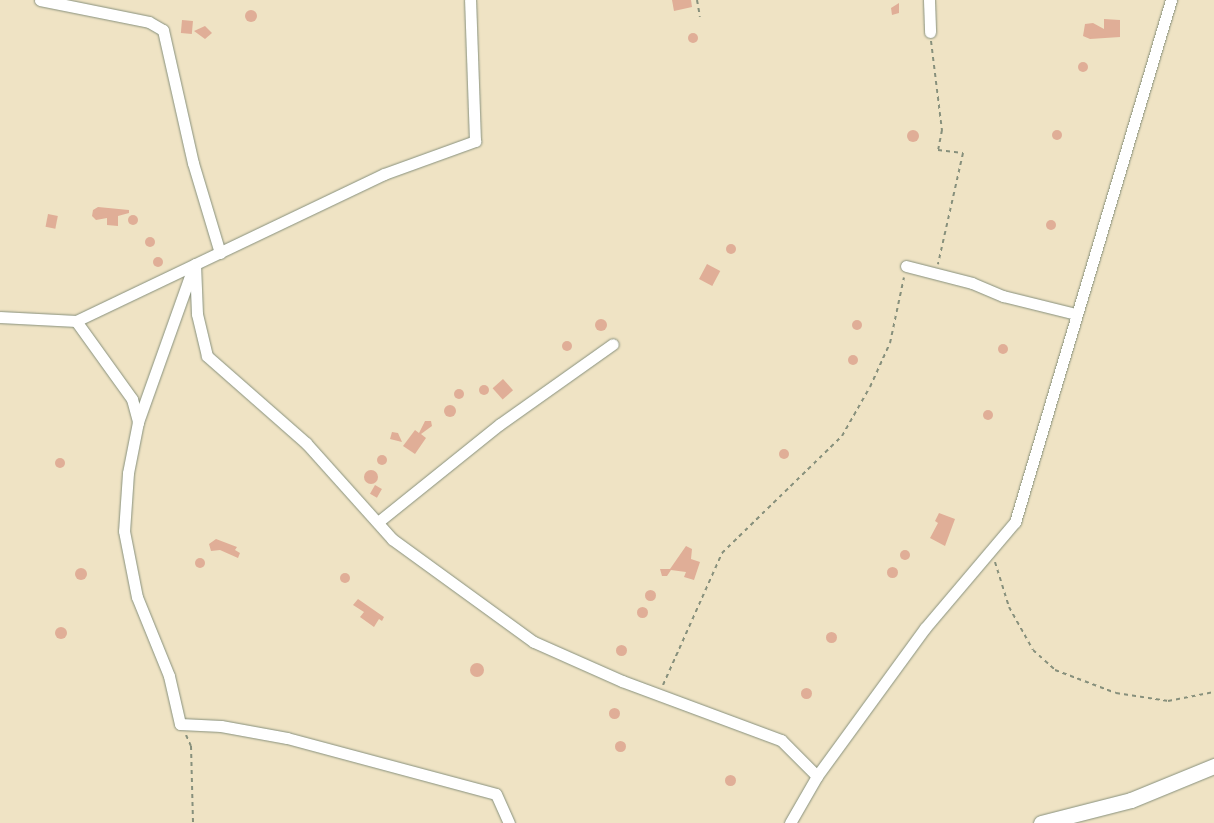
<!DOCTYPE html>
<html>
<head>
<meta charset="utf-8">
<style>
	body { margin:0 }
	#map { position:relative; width:1214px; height:823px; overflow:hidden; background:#efe3c4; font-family:"Libre Caslon Text",serif }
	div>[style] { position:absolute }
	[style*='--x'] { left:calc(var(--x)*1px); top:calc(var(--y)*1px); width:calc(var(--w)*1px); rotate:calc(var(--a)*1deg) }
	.building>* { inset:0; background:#e0ae97; transform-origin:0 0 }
	.round { border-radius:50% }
	.path>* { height:2px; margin-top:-1px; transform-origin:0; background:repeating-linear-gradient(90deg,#87907c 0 4px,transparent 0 8px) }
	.roads { filter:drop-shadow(0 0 1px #87907c) drop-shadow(0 0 1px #87907c) }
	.minor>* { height:11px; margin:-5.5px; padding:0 5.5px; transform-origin:5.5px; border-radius:5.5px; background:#fff }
	.secondary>* { height:15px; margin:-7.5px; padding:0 7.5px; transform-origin:7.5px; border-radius:7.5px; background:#fff }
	span { translate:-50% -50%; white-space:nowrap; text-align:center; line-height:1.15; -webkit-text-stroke:4.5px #fcf5e5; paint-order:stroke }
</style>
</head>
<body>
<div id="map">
	<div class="building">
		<div style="clip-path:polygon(672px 0,691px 0,692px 7px,674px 11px)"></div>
		<div style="clip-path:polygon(899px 3px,899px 13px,892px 15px,891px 8px)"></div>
		<div class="round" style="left:245px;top:10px;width:12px;height:12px"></div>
		<div style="clip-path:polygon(1104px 19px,1120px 20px,1120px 37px,1090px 39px,1083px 36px,1085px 24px,1093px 23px,1104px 29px)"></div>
		<div style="left:182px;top:20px;width:11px;height:13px;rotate:5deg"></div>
		<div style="clip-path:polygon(205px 26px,212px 33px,205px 39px,194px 31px)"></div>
		<div class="round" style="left:688px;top:33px;width:10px;height:10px"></div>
		<div class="round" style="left:1078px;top:62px;width:10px;height:10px"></div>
		<div class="round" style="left:907px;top:130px;width:12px;height:12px"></div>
		<div class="round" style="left:1052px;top:130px;width:10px;height:10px"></div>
		<div style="clip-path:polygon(98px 207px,129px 210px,129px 213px,118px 216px,118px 226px,107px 225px,107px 218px,96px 220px,92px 216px,93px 210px)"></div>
		<div style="left:48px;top:214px;width:10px;height:13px;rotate:11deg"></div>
		<div class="round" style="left:128px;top:215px;width:10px;height:10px"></div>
		<div class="round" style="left:1046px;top:220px;width:10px;height:10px"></div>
		<div class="round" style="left:145px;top:237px;width:10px;height:10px"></div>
		<div class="round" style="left:726px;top:244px;width:10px;height:10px"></div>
		<div class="round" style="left:153px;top:257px;width:10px;height:10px"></div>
		<div style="left:707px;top:264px;width:15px;height:17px;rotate:28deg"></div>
		<div class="round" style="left:595px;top:319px;width:12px;height:12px"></div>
		<div class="round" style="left:852px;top:320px;width:10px;height:10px"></div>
		<div class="round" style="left:562px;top:341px;width:10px;height:10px"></div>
		<div class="round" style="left:998px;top:344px;width:10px;height:10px"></div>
		<div class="round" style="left:848px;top:355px;width:10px;height:10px"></div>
		<div style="left:503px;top:379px;width:15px;height:14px;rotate:48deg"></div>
		<div class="round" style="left:479px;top:385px;width:10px;height:10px"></div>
		<div class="round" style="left:454px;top:389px;width:10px;height:10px"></div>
		<div class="round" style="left:444px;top:405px;width:12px;height:12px"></div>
		<div class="round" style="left:983px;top:410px;width:10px;height:10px"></div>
		<div style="clip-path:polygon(425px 421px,431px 421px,432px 426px,421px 434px,426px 438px,415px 454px,403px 446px,415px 430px,419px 433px)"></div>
		<div style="clip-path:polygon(392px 432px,398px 433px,402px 442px,390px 439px)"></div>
		<div class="round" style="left:779px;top:449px;width:10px;height:10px"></div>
		<div class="round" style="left:377px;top:455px;width:10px;height:10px"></div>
		<div class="round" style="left:55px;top:458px;width:10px;height:10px"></div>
		<div class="round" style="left:364px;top:470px;width:14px;height:14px"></div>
		<div style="left:375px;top:485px;width:8px;height:10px;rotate:30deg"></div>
		<div style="clip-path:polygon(939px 513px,955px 519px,945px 546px,930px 538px,938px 523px,935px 521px)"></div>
		<div style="clip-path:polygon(216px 539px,237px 547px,235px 550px,240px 553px,238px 558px,220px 550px,211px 551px,209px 544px)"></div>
		<div style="clip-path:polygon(686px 546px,692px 549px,691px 559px,700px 562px,694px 580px,684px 577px,686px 572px,671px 570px,667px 576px,662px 576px,660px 569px,670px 569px)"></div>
		<div class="round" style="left:900px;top:550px;width:10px;height:10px"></div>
		<div class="round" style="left:195px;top:558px;width:10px;height:10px"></div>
		<div class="round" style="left:886.5px;top:566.5px;width:11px;height:11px"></div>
		<div class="round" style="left:75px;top:568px;width:12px;height:12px"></div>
		<div class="round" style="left:340px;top:573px;width:10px;height:10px"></div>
		<div class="round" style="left:644.5px;top:589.5px;width:11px;height:11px"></div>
		<div style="clip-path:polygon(358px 599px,384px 617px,382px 621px,379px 619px,374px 627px,360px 617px,364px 612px,353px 605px)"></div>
		<div class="round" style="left:636.5px;top:606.5px;width:11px;height:11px"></div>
		<div class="round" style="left:55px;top:627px;width:12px;height:12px"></div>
		<div class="round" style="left:825.5px;top:631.5px;width:11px;height:11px"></div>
		<div class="round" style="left:615.5px;top:644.5px;width:11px;height:11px"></div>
		<div class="round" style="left:470px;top:663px;width:14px;height:14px"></div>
		<div class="round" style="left:800.5px;top:687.5px;width:11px;height:11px"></div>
		<div class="round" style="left:608.5px;top:707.5px;width:11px;height:11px"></div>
		<div class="round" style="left:614.5px;top:740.5px;width:11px;height:11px"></div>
		<div class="round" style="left:724.5px;top:774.5px;width:11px;height:11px"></div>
	</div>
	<div class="path">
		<div style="--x:697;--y:0;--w:17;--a:80"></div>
		<div style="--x:931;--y:41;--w:90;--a:83"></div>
		<div style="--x:942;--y:130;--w:20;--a:101"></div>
		<div style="--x:938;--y:150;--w:25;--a:7"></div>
		<div style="--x:963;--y:153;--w:114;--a:102.7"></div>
		<div style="--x:995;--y:562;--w:47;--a:72.7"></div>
		<div style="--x:1009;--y:607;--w:49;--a:60.8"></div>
		<div style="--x:1033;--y:650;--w:30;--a:42"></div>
		<div style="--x:1055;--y:670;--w:65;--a:20.7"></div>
		<div style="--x:1116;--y:693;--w:53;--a:8.7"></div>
		<div style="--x:1168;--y:701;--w:47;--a:-11.1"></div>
		<div style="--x:663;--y:685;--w:145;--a:-65.9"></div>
		<div style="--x:722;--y:553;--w:168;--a:-44.3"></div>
		<div style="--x:842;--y:436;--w:56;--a:-60.3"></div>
		<div style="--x:870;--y:387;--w:48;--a:-65.6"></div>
		<div style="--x:890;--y:343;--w:67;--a:-78"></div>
		<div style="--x:186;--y:735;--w:12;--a:66"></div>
		<div style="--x:191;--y:746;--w:77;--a:88.5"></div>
	</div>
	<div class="roads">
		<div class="minor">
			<div style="--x:40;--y:0;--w:111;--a:11.4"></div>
			<div style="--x:149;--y:22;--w:16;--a:30"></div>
			<div style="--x:163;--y:30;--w:136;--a:77.3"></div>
			<div style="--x:193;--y:163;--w:94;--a:73.3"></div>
			<div style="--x:929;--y:0;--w:32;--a:88"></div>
			<div style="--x:195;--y:264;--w:50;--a:87.7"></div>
			<div style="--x:197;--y:314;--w:43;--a:76.6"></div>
			<div style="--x:207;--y:356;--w:132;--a:41.3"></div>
			<div style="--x:306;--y:443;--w:129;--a:48.1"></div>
			<div style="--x:392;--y:539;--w:175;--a:36"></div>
			<div style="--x:534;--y:642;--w:96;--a:23.9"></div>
			<div style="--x:622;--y:681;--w:170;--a:20.4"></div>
			<div style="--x:781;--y:740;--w:51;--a:45"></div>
			<div style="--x:906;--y:266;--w:68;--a:14.4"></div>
			<div style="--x:972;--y:283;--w:34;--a:23"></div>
			<div style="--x:1003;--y:296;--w:75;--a:13.9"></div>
			<div style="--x:0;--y:317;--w:76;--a:3"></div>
			<div style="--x:76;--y:321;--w:341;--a:-25.5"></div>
			<div style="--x:384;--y:174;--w:97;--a:-19.9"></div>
			<div style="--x:475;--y:141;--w:141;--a:-92"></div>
			<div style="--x:76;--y:321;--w:96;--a:54.3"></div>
			<div style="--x:132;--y:399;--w:24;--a:75"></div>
			<div style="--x:138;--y:422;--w:52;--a:101.1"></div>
			<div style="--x:128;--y:473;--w:58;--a:93.9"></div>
			<div style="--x:124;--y:531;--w:67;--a:78.9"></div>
			<div style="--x:137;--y:597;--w:85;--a:67.9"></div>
			<div style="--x:169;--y:676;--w:49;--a:77.1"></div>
			<div style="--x:180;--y:724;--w:41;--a:2.8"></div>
			<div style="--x:221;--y:726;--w:67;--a:10.3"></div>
			<div style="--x:287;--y:738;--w:216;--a:15"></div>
			<div style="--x:496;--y:794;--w:32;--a:66"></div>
			<div style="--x:138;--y:422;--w:161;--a:-70.4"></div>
			<div style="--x:378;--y:522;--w:156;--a:-38.8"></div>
			<div style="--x:500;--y:424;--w:138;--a:-35.3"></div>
			<div style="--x:790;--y:823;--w:54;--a:-60.1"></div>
			<div style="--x:817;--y:776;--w:183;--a:-53.9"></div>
			<div style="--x:925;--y:628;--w:139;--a:-49.7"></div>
			<div style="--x:1015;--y:522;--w:545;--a:-73.36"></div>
		</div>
		<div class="secondary">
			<div style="--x:1041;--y:823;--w:93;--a:-14.3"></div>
			<div style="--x:1131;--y:800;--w:90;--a:-22.3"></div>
		</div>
	</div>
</div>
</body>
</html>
